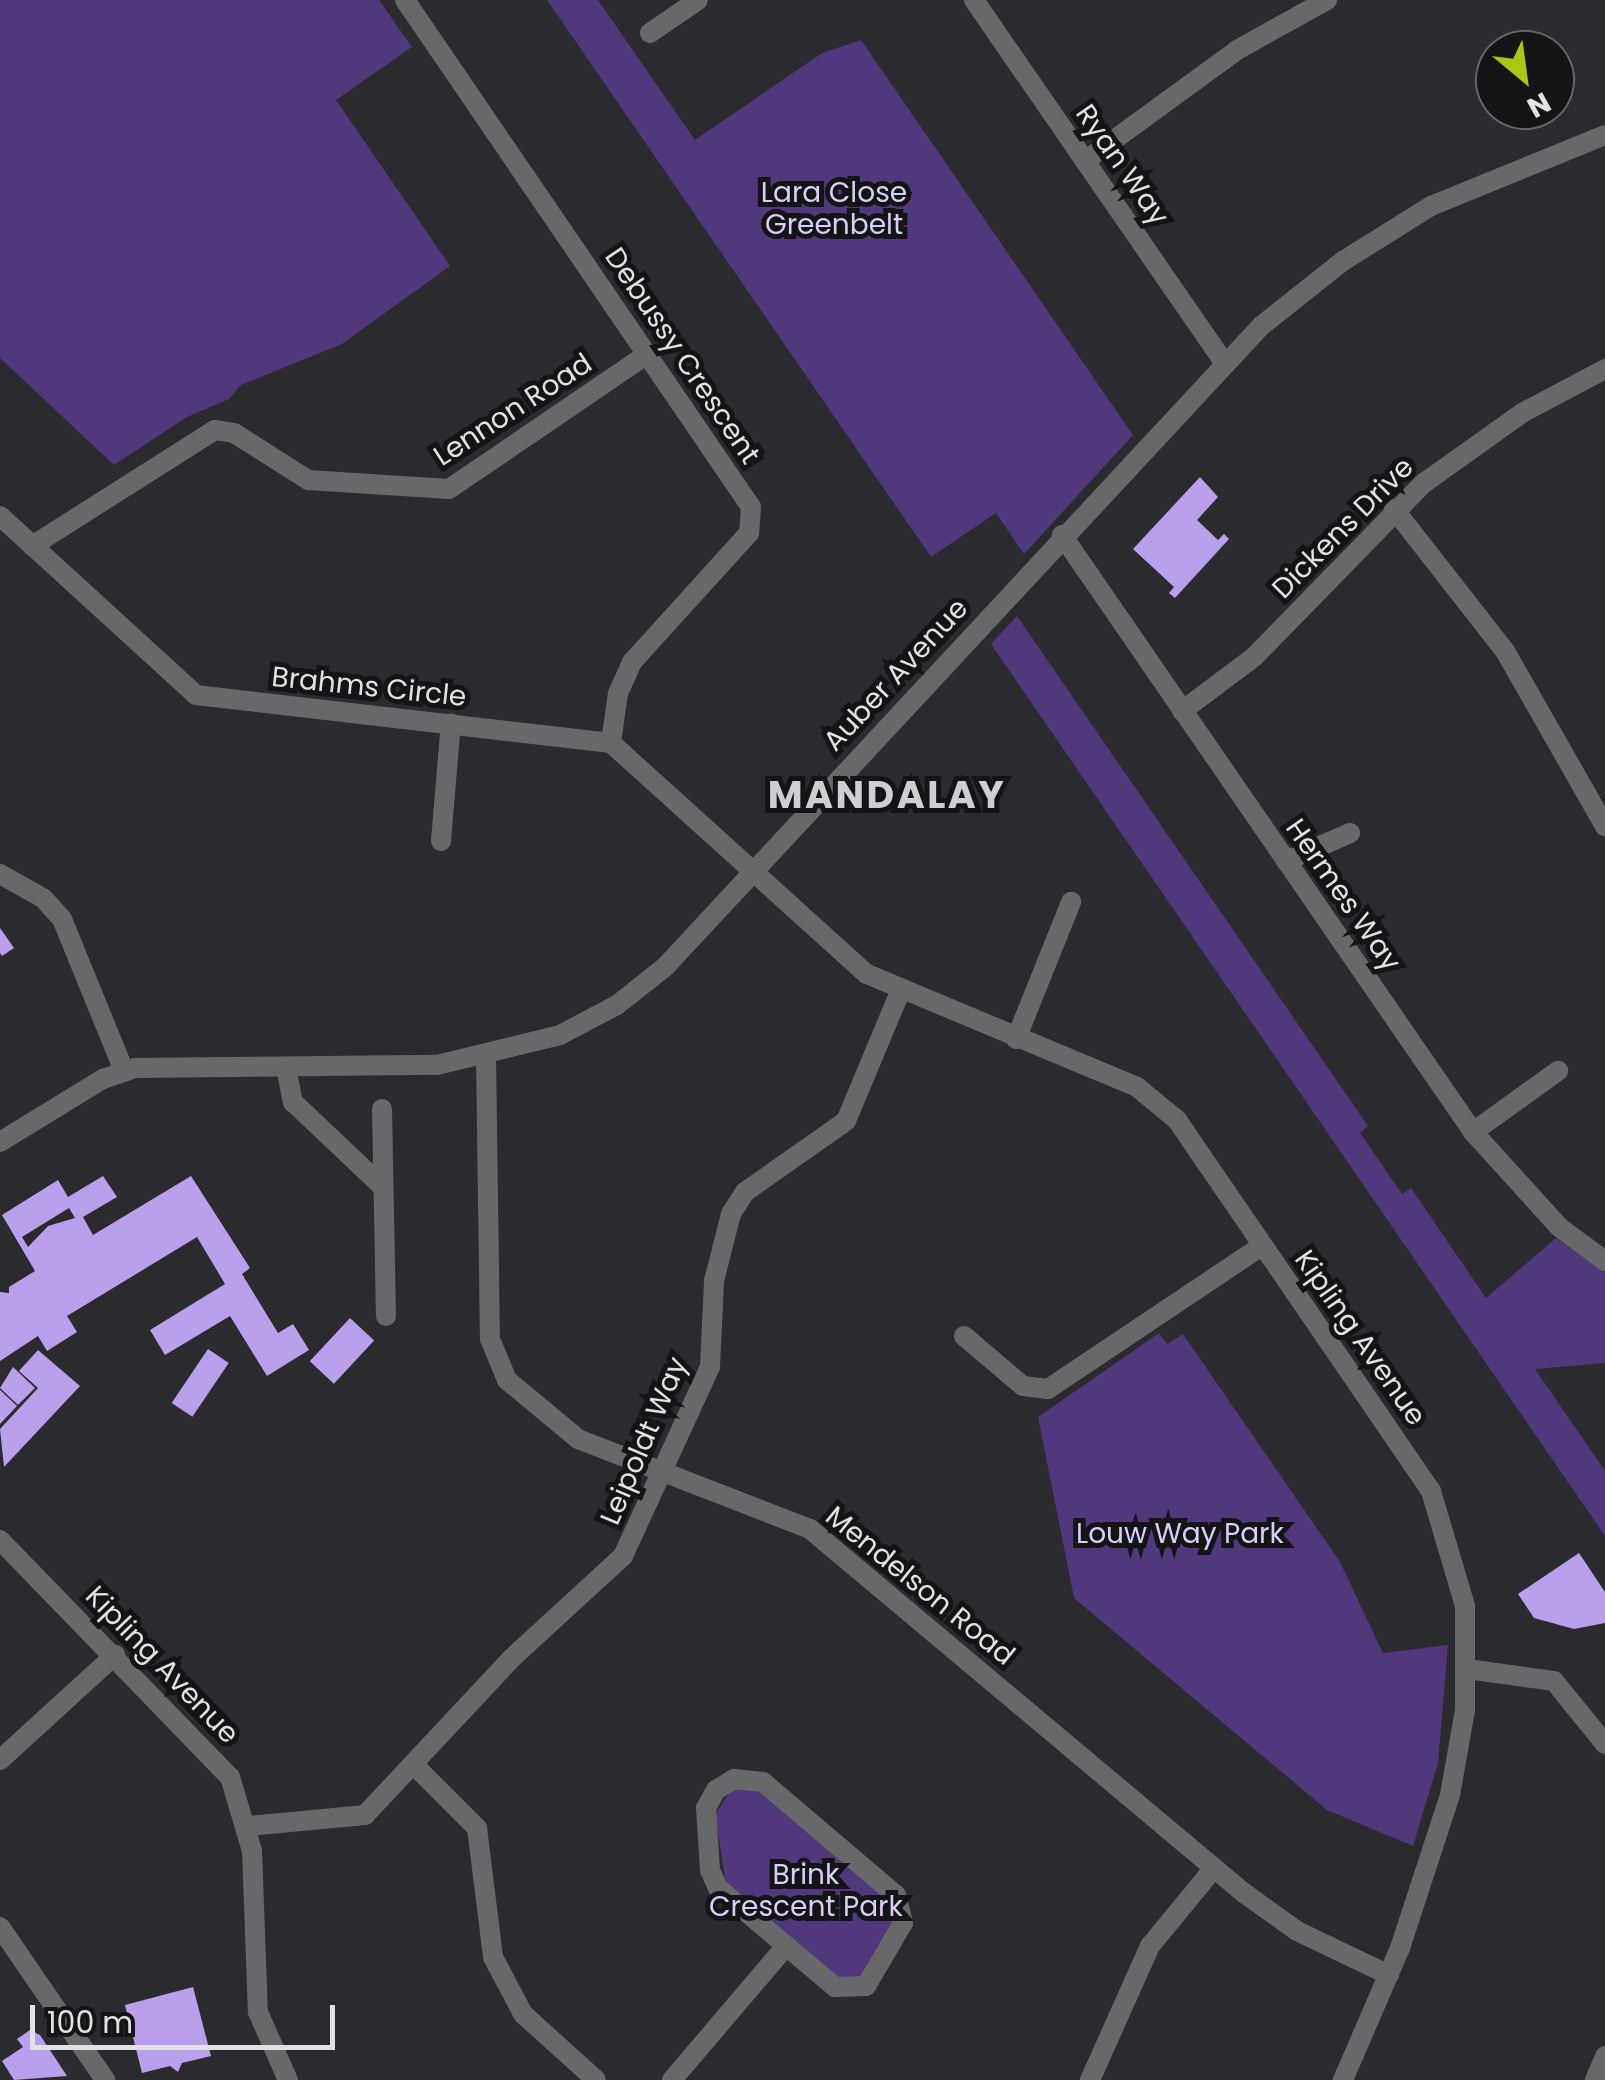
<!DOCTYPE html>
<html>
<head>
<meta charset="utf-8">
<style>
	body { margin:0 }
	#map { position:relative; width:1605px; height:2080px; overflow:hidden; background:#2b2a2e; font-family:Poppins,sans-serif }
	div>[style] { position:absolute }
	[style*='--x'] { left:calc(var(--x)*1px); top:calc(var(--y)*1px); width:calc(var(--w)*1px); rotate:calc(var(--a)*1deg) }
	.green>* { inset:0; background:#51377b }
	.building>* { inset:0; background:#ba9fed; transform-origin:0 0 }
	.minor>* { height:20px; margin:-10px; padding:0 10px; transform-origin:10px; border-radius:10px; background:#686769 }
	span { translate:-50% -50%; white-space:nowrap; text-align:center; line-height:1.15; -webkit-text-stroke:10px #141315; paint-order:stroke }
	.street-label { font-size:28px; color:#e2e1e4 }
	.park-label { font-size:28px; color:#dacef6 }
	.district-label { font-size:38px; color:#d0ced4; font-weight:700; letter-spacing:2.5px }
	.north { position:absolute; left:1475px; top:30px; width:100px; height:100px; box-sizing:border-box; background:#141315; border:2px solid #666568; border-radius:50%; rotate:151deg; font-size:28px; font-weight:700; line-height:40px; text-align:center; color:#e2e1e4 }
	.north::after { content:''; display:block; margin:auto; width:35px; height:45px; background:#abc614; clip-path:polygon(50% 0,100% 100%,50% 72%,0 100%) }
	.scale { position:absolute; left:30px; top:2005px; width:305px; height:45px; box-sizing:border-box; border:5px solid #e2e1e4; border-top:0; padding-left:12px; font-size:30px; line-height:35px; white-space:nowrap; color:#e2e1e4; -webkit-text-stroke:8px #141315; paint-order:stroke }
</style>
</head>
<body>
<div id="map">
	<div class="green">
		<div style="clip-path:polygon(0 0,379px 0,412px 47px,336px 100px,450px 266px,342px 344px,241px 385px,229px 399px,187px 417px,114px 465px,0 358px)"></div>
		<div style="clip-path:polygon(547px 0,598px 0,695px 140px,822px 53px,861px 40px,1133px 435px,1024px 554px,996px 513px,931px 557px)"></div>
		<div style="clip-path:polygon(1017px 616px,1368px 1126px,1360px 1133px,1402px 1194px,1411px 1188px,1486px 1298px,1556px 1238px,1605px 1272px,1605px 1363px,1535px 1369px,1605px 1471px,1605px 1536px,991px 644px)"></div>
		<div style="clip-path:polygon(1159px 1333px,1167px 1344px,1183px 1334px,1340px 1562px,1383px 1653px,1448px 1645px,1438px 1763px,1413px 1846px,1327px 1810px,1074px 1598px,1038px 1417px)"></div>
		<div style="clip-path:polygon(732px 1789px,757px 1789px,885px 1897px,895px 1918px,862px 1978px,838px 1979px,726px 1884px,715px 1814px)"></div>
	</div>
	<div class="building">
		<div style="clip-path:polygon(1200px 477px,1218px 497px,1197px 520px,1218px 540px,1224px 534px,1229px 539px,1175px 598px,1169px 593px,1174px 587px,1133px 549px)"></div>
		<div style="clip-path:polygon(0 928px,14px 948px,2px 956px,0 953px)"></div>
		<div style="clip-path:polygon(evenodd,103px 1176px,117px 1197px,83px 1217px,93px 1235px,191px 1176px,250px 1268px,242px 1274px,278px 1333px,293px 1324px,309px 1350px,267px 1376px,230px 1316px,165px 1355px,150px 1330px,225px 1284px,197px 1237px,67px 1316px,77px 1332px,47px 1351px,38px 1336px,0 1361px,0 1292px,9px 1293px,9px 1287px,35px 1271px,2px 1215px,58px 1180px,68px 1197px,103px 1176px,69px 1208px,75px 1218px,48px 1226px,28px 1247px,22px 1237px,69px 1208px)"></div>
		<div style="left:350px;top:1318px;width:33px;height:59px;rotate:43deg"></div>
		<div style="left:208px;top:1349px;width:25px;height:65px;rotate:34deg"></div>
		<div style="clip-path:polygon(38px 1350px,80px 1386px,4px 1467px,0 1429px,38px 1388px,19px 1371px)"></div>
		<div style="clip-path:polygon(13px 1367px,35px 1388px,18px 1405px,0 1388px)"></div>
		<div style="clip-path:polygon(0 1390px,17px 1406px,0 1424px)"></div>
		<div style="clip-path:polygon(1579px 1553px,1605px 1592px,1605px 1623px,1574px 1629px,1534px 1618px,1518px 1594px)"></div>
		<div style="clip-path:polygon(193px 1987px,211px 2056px,182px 2063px,178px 2072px,170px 2066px,142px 2073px,125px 2005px)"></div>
		<div style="clip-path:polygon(30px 2030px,40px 2035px,67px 2076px,14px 2080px,2px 2061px,23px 2047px,17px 2039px)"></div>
	</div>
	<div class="minor">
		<div style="--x:405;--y:0;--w:614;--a:55.69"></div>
		<div style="--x:751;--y:507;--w:26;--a:94"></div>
		<div style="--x:749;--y:533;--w:174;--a:132.2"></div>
		<div style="--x:632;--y:662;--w:34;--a:114"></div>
		<div style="--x:618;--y:693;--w:50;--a:98"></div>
		<div style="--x:974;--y:0;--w:440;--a:55.4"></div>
		<div style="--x:650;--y:33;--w:58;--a:-34.5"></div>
		<div style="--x:1085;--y:161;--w:188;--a:-36.1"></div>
		<div style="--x:1237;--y:50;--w:103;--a:-29.1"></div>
		<div style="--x:1394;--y:509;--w:180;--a:52"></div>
		<div style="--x:1505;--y:651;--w:202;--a:60.3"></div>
		<div style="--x:0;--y:516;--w:265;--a:42.4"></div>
		<div style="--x:196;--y:695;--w:418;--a:6.6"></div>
		<div style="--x:611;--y:743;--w:345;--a:42.1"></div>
		<div style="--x:867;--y:974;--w:293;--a:22.7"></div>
		<div style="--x:1137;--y:1087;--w:52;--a:39.5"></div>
		<div style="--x:1177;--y:1120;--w:450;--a:55.6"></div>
		<div style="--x:1431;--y:1491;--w:120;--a:73.5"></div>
		<div style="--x:1465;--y:1606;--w:104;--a:90"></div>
		<div style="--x:1465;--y:1710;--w:86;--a:100"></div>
		<div style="--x:1450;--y:1795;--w:161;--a:108.1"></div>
		<div style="--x:1400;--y:1948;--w:144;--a:113.4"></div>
		<div style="--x:1062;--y:535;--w:725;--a:55.45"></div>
		<div style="--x:1473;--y:1132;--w:128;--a:47.8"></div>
		<div style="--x:1559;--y:1227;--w:57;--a:36.5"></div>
		<div style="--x:32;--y:546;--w:217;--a:-32.4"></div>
		<div style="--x:215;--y:430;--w:19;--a:9"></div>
		<div style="--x:234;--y:433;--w:88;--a:32.4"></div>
		<div style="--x:308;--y:480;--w:141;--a:3.7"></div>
		<div style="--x:449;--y:489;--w:240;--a:-34.2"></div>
		<div style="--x:1182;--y:711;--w:90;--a:-36.9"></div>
		<div style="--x:1254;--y:657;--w:243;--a:-45.7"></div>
		<div style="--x:1424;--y:483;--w:120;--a:-35.5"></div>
		<div style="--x:1522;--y:413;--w:94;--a:-27.9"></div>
		<div style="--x:441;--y:841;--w:118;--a:-85.2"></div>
		<div style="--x:1286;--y:861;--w:70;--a:-23.6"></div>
		<div style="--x:0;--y:874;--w:49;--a:29.2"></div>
		<div style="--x:43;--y:898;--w:28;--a:48"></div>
		<div style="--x:62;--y:919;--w:164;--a:67.8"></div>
		<div style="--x:1016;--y:1039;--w:148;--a:-68.1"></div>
		<div style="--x:486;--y:1056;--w:283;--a:89.2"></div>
		<div style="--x:490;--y:1339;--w:44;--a:67.5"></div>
		<div style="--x:507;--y:1380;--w:92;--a:39.7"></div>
		<div style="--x:578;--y:1439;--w:249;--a:21.2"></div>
		<div style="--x:810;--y:1529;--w:566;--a:39.99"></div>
		<div style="--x:1244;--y:1893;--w:65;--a:35.6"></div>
		<div style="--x:1297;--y:1931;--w:102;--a:25.6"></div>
		<div style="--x:286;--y:1067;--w:36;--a:79"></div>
		<div style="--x:293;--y:1102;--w:124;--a:43.4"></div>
		<div style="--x:382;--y:1109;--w:207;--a:88.9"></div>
		<div style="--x:1473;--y:1132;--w:105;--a:-35.7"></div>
		<div style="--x:0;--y:1142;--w:121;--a:-31.5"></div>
		<div style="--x:103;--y:1079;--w:34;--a:-19"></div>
		<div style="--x:135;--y:1068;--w:302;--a:-0.6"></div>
		<div style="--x:437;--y:1065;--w:127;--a:-13.7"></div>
		<div style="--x:560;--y:1035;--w:64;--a:-27.8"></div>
		<div style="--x:617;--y:1005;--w:61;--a:-38.4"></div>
		<div style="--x:665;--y:967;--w:875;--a:-47.08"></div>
		<div style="--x:1261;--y:326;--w:105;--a:-38.4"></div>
		<div style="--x:1343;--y:261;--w:104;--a:-32"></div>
		<div style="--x:1431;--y:206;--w:188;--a:-22.2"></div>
		<div style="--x:964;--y:1336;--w:77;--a:40.3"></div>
		<div style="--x:1023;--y:1386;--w:25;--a:7"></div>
		<div style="--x:1048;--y:1389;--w:257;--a:-33.8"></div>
		<div style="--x:0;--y:1540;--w:330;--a:45.9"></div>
		<div style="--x:230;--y:1777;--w:77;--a:73.4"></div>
		<div style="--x:252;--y:1851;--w:161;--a:87.9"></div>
		<div style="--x:258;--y:2012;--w:74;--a:66.2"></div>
		<div style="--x:1467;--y:1669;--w:88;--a:7.9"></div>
		<div style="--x:1554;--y:1681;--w:81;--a:51"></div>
		<div style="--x:0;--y:1760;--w:156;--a:-42.4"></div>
		<div style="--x:413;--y:1764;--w:91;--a:45"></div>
		<div style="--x:477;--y:1828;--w:130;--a:82.9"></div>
		<div style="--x:493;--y:1957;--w:64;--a:62.2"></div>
		<div style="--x:523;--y:2014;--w:98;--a:42.1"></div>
		<div style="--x:734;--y:1779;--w:29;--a:6"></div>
		<div style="--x:763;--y:1782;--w:175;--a:40.4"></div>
		<div style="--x:896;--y:1895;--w:29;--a:76"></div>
		<div style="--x:903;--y:1923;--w:73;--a:120.4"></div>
		<div style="--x:866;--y:1986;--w:31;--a:178"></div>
		<div style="--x:835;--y:1987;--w:153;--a:-139.8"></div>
		<div style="--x:718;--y:1888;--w:20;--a:-114"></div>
		<div style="--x:710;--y:1870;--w:62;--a:-93.7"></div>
		<div style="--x:706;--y:1808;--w:21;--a:-61"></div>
		<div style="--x:716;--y:1790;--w:21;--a:-31"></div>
		<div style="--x:249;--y:1826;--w:117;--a:-5.4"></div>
		<div style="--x:365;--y:1815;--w:215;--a:-46.9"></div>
		<div style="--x:512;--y:1658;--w:151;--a:-42.6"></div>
		<div style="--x:623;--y:1556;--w:208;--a:-65.3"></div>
		<div style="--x:710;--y:1367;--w:86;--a:-87.3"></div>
		<div style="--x:714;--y:1281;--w:69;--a:-75.8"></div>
		<div style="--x:731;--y:1214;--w:26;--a:-58"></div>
		<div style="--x:745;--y:1192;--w:123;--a:-35.1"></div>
		<div style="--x:846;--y:1121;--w:140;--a:-67.3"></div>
		<div style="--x:0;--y:1927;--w:186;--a:55.5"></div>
		<div style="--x:672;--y:2080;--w:176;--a:-49.6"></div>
		<div style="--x:1090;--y:2080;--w:147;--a:-65.9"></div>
		<div style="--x:1150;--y:1946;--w:101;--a:-50.6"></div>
		<div style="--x:1595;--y:2080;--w:26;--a:-67"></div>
	</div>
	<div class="street-label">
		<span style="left:1122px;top:165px;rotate:55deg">Ryan Way</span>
		<span style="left:682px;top:356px;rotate:56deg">Debussy Crescent</span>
		<span style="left:513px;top:410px;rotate:-33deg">Lennon Road</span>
		<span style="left:1343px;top:528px;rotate:-45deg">Dickens Drive</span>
		<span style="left:896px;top:675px;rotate:-47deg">Auber Avenue</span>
		<span style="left:369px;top:687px;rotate:6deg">Brahms Circle</span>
		<span style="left:1343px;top:895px;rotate:55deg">Hermes Way</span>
		<span style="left:1360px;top:1338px;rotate:55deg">Kipling Avenue</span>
		<span style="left:644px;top:1441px;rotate:-67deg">Leipoldt Way</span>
		<span style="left:920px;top:1586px;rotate:39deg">Mendelson Road</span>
		<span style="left:162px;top:1665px;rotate:46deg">Kipling Avenue</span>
	</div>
	<div class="park-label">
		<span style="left:834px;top:209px">Lara Close<br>Greenbelt</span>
		<span style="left:1180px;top:1534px">Louw Way Park</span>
		<span style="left:806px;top:1891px">Brink<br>Crescent Park</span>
	</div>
	<div class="district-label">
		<span style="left:887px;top:795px">MANDALAY</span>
	</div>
	<div class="north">N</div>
	<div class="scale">100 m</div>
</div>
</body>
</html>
